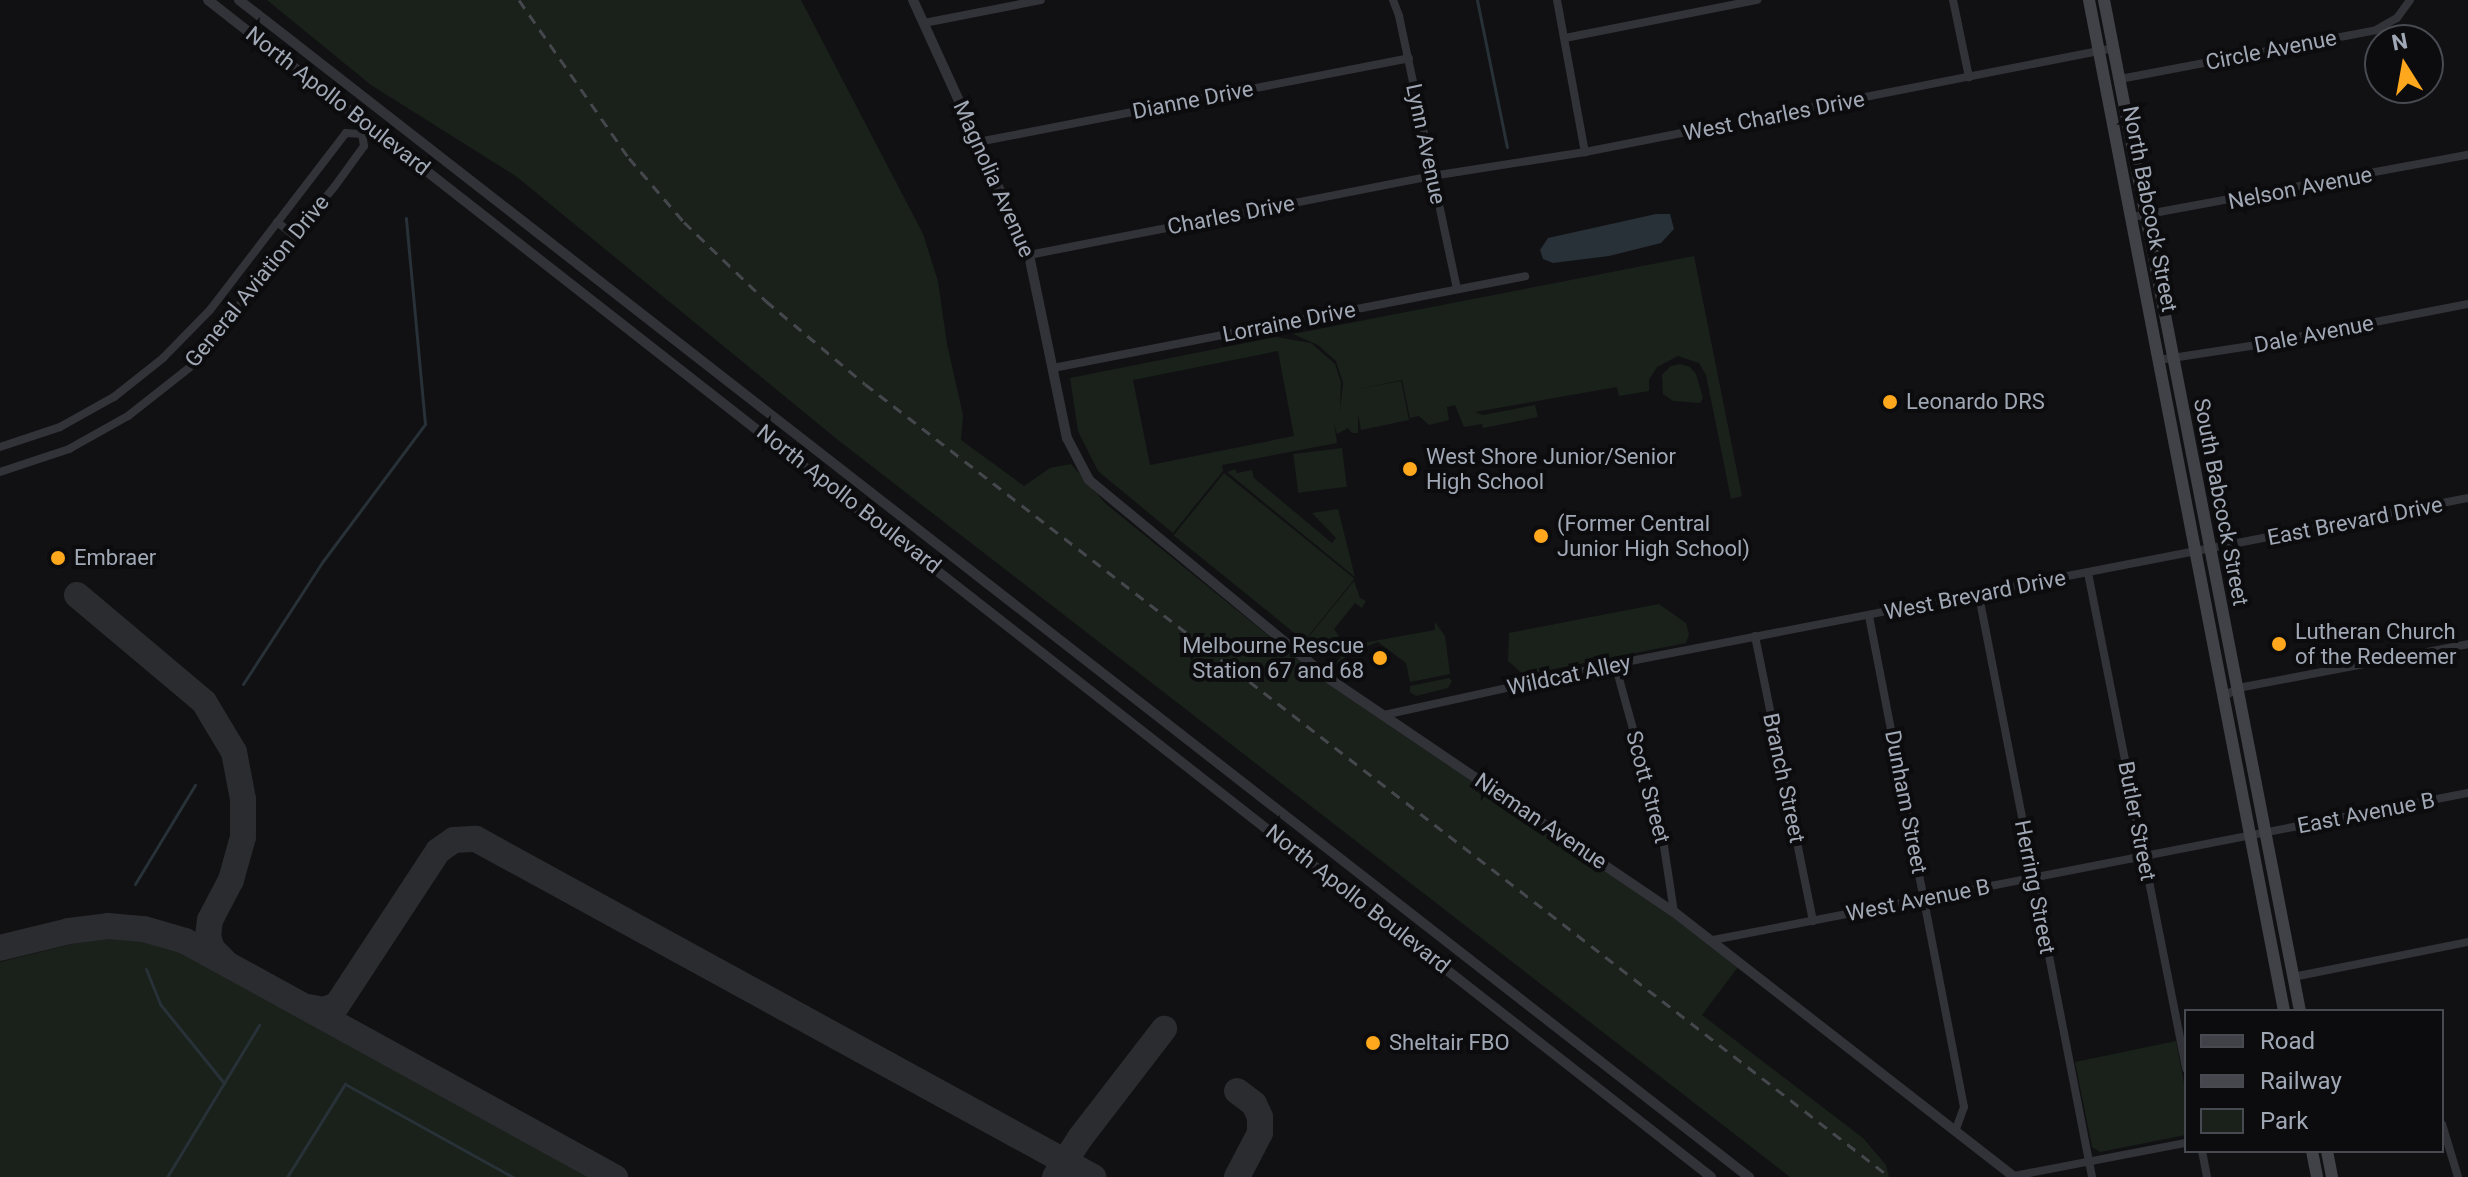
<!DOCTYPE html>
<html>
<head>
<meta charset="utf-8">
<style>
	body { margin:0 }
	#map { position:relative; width:2468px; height:1177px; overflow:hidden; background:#111113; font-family:Roboto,sans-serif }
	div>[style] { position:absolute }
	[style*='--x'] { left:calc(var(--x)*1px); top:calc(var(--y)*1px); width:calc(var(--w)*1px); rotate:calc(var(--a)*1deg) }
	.green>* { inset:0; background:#19211a; transform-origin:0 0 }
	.water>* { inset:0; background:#273137 }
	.stream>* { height:3px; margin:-1.5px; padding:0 1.5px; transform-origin:1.5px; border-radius:1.5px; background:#273137 }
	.taxiway>* { height:26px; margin:-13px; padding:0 13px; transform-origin:13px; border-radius:13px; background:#2b2c30 }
	.minor>* { height:8px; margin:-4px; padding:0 4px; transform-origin:4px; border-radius:4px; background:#323338 }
	.tertiary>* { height:10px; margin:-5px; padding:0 5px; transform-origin:5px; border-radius:5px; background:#323338 }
	.secondary>* { height:12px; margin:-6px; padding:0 6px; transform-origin:6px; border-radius:6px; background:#404248 }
	.rail>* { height:3px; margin-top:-1.5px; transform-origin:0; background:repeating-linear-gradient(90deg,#45474d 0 10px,transparent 0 18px) }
	.dots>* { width:22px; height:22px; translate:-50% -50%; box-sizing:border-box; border:4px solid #0c0c0e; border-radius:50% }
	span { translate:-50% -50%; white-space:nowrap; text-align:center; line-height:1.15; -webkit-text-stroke:8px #0c0c0e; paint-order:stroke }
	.street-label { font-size:22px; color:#a1a8b5 }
	.poi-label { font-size:22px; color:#a1a8b5 }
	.left { translate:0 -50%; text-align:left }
	.right { translate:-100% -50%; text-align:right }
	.legend { position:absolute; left:2184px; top:1009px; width:260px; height:144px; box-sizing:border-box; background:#0c0c0e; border:2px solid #484a51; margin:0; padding:10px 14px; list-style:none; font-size:24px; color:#a1a8b5 }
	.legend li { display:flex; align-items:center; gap:16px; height:40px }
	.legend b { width:40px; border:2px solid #484a51 }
	.north { position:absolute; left:2364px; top:24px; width:80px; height:80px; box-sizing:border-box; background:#0c0c0e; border:2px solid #484a51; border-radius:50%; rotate:349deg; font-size:22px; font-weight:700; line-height:32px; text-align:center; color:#a1a8b5 }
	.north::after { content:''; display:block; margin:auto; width:28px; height:36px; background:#ffa71d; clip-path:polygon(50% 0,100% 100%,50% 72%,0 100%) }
</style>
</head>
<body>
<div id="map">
	<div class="green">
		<div style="clip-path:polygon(267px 0,801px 0,923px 234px,938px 281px,947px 344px,963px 415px,961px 440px,1024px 486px,1050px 468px,1071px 464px,1106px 504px,1328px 684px,1670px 915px,1738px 967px,1702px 1015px,1863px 1138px,1886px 1165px,1889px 1177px,1790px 1177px,838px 440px,517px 177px,371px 85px)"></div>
		<div style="clip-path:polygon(evenodd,1694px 256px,1742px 496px,1731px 499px,1706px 375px,1699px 363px,1678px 356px,1657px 367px,1649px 380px,1649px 391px,1619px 396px,1617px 387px,1475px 412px,1483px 415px,1535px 405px,1538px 417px,1483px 428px,1482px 424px,1464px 427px,1455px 405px,1447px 407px,1449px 420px,1429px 425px,1419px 416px,1410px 418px,1402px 380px,1353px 390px,1401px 381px,1409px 420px,1361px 430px,1358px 414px,1358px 433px,1352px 433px,1348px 428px,1337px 434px,1334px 424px,1337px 443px,1222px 465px,1223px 471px,1173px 533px,1098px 471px,1078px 431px,1070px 378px,1276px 337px,1311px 343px,1335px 364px,1341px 382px,1340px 412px,1343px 383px,1336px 361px,1318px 345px,1293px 334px,1694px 256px,1278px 351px,1294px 436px,1150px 465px,1133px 380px,1278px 351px)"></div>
		<div style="clip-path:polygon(1680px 364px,1690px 367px,1696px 374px,1703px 398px,1700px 403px,1673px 401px,1663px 394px,1662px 375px,1671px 366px)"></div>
		<div style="left:1342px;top:448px;width:39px;height:49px;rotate:83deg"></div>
		<div style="clip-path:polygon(1235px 469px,1237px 473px,1252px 470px,1254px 478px,1332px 543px,1336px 538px,1312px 513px,1338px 509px,1355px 577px,1227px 472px)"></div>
		<div style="left:1224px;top:473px;width:168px;height:80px;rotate:39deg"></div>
		<div style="clip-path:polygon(1354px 581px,1360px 598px,1366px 601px,1362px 608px,1355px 603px,1334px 629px,1339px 636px,1321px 653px,1305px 641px)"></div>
		<div style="clip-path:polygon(1659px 604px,1686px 623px,1689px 634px,1686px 643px,1524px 675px,1508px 661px,1509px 633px)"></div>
		<div style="clip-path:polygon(1435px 622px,1445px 636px,1450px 674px,1410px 682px,1406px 663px,1378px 642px,1351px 653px,1335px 665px,1353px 640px,1357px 644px,1435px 630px)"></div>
		<div style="clip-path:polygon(1449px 678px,1452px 681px,1448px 688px,1416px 696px,1410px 692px,1410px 686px)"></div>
		<div style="clip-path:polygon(121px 938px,145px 940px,186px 953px,592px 1177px,0 1177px,0 962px,76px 943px)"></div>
		<div style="clip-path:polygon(2176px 1041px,2186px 1094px,2186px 1135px,2100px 1152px,2092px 1147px,2075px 1062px)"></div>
	</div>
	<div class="water">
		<div style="clip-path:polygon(1656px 214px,1670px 214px,1674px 229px,1661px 243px,1609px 256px,1553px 263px,1543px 259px,1540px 250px,1548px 238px)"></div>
	</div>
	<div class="stream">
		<div style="--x:1477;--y:0;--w:150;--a:78.5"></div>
		<div style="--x:243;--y:684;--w:147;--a:-57"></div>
		<div style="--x:323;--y:561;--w:171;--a:-53.3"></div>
		<div style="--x:425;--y:424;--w:207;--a:-95.3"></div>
		<div style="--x:135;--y:884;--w:116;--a:-58.8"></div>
		<div style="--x:146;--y:969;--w:38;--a:68"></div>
		<div style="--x:160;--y:1004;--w:102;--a:51"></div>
		<div style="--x:167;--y:1177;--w:178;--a:-58.8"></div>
		<div style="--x:287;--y:1177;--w:110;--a:-58.1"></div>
		<div style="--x:345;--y:1084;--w:192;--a:29"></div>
	</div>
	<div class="taxiway">
		<div style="--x:77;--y:595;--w:166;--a:40.1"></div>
		<div style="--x:204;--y:702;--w:58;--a:59"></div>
		<div style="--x:234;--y:752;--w:48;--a:79.2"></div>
		<div style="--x:243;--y:799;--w:38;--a:90"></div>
		<div style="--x:243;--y:837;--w:45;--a:105.6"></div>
		<div style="--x:231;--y:880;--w:45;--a:117.7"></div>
		<div style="--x:210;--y:920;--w:16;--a:97"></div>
		<div style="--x:208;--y:936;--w:14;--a:73"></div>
		<div style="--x:212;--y:949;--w:17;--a:45"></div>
		<div style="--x:0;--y:948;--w:71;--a:-13.8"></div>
		<div style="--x:69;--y:931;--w:39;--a:-7"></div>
		<div style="--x:108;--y:926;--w:36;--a:5"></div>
		<div style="--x:144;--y:929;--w:43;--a:16.3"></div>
		<div style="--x:185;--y:941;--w:491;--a:28.8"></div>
		<div style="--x:308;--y:1007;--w:16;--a:11"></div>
		<div style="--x:324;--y:1010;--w:14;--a:-21"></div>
		<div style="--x:337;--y:1005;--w:184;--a:-56.7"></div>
		<div style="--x:438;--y:851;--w:19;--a:-35"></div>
		<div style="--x:454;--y:840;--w:22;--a:-3"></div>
		<div style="--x:476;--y:839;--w:704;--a:28.71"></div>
		<div style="--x:1237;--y:1091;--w:21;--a:37"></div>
		<div style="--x:1254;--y:1104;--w:14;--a:65"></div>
		<div style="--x:1260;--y:1117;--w:16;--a:90"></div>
		<div style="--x:1260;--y:1133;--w:50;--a:117.6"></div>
		<div style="--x:1055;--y:1177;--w:46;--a:-57.3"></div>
		<div style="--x:1080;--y:1138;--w:138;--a:-52.4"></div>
	</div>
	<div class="minor">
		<div style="--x:1393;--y:0;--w:17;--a:69"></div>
		<div style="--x:1399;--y:16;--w:279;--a:78"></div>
		<div style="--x:1557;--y:0;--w:155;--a:79.6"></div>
		<div style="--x:1953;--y:0;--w:79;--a:78.3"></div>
		<div style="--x:924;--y:23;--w:119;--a:-11.1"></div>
		<div style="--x:1565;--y:38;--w:196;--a:-11.2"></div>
		<div style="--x:2120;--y:79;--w:261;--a:-10.8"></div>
		<div style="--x:2376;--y:30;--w:24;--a:-30"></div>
		<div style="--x:2397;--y:18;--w:22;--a:-54"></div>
		<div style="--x:978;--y:142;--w:439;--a:-11"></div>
		<div style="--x:2132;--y:217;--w:342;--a:-10.5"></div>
		<div style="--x:277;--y:222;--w:23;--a:38"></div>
		<div style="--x:1029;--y:255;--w:411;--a:-11.1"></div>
		<div style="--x:1432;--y:176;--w:155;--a:-8.9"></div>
		<div style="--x:1585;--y:152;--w:539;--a:-11.12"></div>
		<div style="--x:2159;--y:360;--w:99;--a:-8.7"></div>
		<div style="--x:2257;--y:345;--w:215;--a:-11"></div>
		<div style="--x:1053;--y:368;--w:481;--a:-11"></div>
		<div style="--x:0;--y:447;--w:63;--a:-18.4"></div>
		<div style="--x:60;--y:427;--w:62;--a:-29.1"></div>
		<div style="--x:114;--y:397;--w:63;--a:-38.5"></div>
		<div style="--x:163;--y:358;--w:67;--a:-45.6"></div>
		<div style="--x:210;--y:310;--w:223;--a:-52.5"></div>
		<div style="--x:346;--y:133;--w:16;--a:4"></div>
		<div style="--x:0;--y:472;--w:73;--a:-18.4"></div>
		<div style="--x:69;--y:449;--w:68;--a:-29.2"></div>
		<div style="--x:128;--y:416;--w:78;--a:-38.2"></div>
		<div style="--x:189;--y:368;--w:233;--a:-51.3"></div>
		<div style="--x:335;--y:186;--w:49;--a:-54.1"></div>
		<div style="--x:364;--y:146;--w:12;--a:-99"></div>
		<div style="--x:2088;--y:573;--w:505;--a:78.8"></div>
		<div style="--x:1979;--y:596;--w:592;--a:78.99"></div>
		<div style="--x:1869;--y:616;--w:500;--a:79.05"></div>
		<div style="--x:1964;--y:1107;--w:23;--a:110"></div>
		<div style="--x:1755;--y:636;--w:291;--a:78.5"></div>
		<div style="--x:1615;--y:664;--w:175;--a:74.5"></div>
		<div style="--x:1662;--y:833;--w:80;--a:81.4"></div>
		<div style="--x:2223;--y:697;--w:17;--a:-31"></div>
		<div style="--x:2238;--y:688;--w:234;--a:-10.8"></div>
		<div style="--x:1384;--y:715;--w:237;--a:-12.4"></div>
		<div style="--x:1615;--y:664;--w:869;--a:-11.01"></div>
		<div style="--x:1713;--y:940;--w:769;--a:-11.02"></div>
		<div style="--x:2293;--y:977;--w:178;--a:-11.3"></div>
		<div style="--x:2442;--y:1124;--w:55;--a:73.2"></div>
		<div style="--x:2202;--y:1151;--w:26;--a:79"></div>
		<div style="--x:2014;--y:1176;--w:175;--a:-10.9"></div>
	</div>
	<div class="tertiary">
		<div style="--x:208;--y:0;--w:1909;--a:38.06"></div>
		<div style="--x:239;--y:0;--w:1915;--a:37.94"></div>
		<div style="--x:913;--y:0;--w:280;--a:65.5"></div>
		<div style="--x:1029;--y:255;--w:187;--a:78.3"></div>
		<div style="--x:1067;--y:438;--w:47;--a:62.4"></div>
		<div style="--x:1089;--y:480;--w:314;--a:39.6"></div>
		<div style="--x:1331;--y:680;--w:414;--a:34.1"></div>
		<div style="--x:1674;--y:912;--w:432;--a:37.9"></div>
	</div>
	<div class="secondary">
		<div style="--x:2089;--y:0;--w:1030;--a:79.08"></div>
		<div style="--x:2104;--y:0;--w:1030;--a:79.03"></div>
		<div style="--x:2312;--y:1151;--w:26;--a:79"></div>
		<div style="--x:2327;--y:1151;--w:26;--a:79"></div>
	</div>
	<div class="rail">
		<div style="--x:519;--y:0;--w:193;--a:55.2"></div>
		<div style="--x:629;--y:158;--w:84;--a:49.3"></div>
		<div style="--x:684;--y:222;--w:114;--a:43.9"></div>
		<div style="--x:766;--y:301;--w:129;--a:40"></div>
		<div style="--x:865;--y:384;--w:1296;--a:37.73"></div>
	</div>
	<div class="dots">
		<div style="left:1890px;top:402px;background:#ffa71d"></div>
		<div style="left:1410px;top:469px;background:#ffa71d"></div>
		<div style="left:1541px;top:536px;background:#ffa71d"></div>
		<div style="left:58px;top:558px;background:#ffa71d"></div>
		<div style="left:2279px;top:644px;background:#ffa71d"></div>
		<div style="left:1380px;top:658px;background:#ffa71d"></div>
		<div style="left:1373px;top:1043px;background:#ffa71d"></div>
	</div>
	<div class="street-label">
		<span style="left:2271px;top:50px;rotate:-11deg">Circle Avenue</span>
		<span style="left:1193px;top:100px;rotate:-11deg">Dianne Drive</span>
		<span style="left:338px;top:101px;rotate:38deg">North Apollo Boulevard</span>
		<span style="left:1774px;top:116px;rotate:-11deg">West Charles Drive</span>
		<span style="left:1426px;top:144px;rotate:78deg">Lynn Avenue</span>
		<span style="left:994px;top:179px;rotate:66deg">Magnolia Avenue</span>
		<span style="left:2300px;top:188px;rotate:-11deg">Nelson Avenue</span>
		<span style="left:2150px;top:209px;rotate:79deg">North Babcock Street</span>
		<span style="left:1231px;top:215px;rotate:-11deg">Charles Drive</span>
		<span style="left:257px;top:281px;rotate:-51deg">General Aviation Drive</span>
		<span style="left:1289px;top:322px;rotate:-11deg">Lorraine Drive</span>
		<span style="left:2314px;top:334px;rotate:-11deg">Dale Avenue</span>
		<span style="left:849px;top:499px;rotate:38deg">North Apollo Boulevard</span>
		<span style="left:2221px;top:502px;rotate:79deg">South Babcock Street</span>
		<span style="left:2355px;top:521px;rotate:-11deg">East Brevard Drive</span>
		<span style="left:1975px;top:595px;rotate:-11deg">West Brevard Drive</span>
		<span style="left:1569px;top:675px;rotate:-12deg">Wildcat Alley</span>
		<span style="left:1784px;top:778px;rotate:78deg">Branch Street</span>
		<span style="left:1648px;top:787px;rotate:75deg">Scott Street</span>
		<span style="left:1906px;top:802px;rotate:79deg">Dunham Street</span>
		<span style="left:2366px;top:813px;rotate:-11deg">East Avenue B</span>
		<span style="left:1541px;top:821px;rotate:34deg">Nieman Avenue</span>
		<span style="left:2137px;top:821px;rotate:79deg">Butler Street</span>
		<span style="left:2035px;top:887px;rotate:79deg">Herring Street</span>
		<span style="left:1358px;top:899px;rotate:38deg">North Apollo Boulevard</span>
		<span style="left:1918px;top:900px;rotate:-11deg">West Avenue B</span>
	</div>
	<div class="poi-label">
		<span class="left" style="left:1906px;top:402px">Leonardo DRS</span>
		<span class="left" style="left:1426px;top:469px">West Shore Junior/Senior<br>High School</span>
		<span class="left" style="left:1557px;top:536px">(Former Central<br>Junior High School)</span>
		<span class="left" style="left:74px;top:558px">Embraer</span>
		<span class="left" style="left:2295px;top:644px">Lutheran Church<br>of the Redeemer</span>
		<span class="right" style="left:1364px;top:658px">Melbourne Rescue<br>Station 67 and 68</span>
		<span class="left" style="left:1389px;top:1043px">Sheltair FBO</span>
	</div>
	<ul class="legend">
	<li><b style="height:10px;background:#404248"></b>Road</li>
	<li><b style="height:10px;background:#45474d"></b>Railway</li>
	<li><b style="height:22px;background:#19211a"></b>Park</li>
	</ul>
	<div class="north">N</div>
</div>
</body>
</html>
